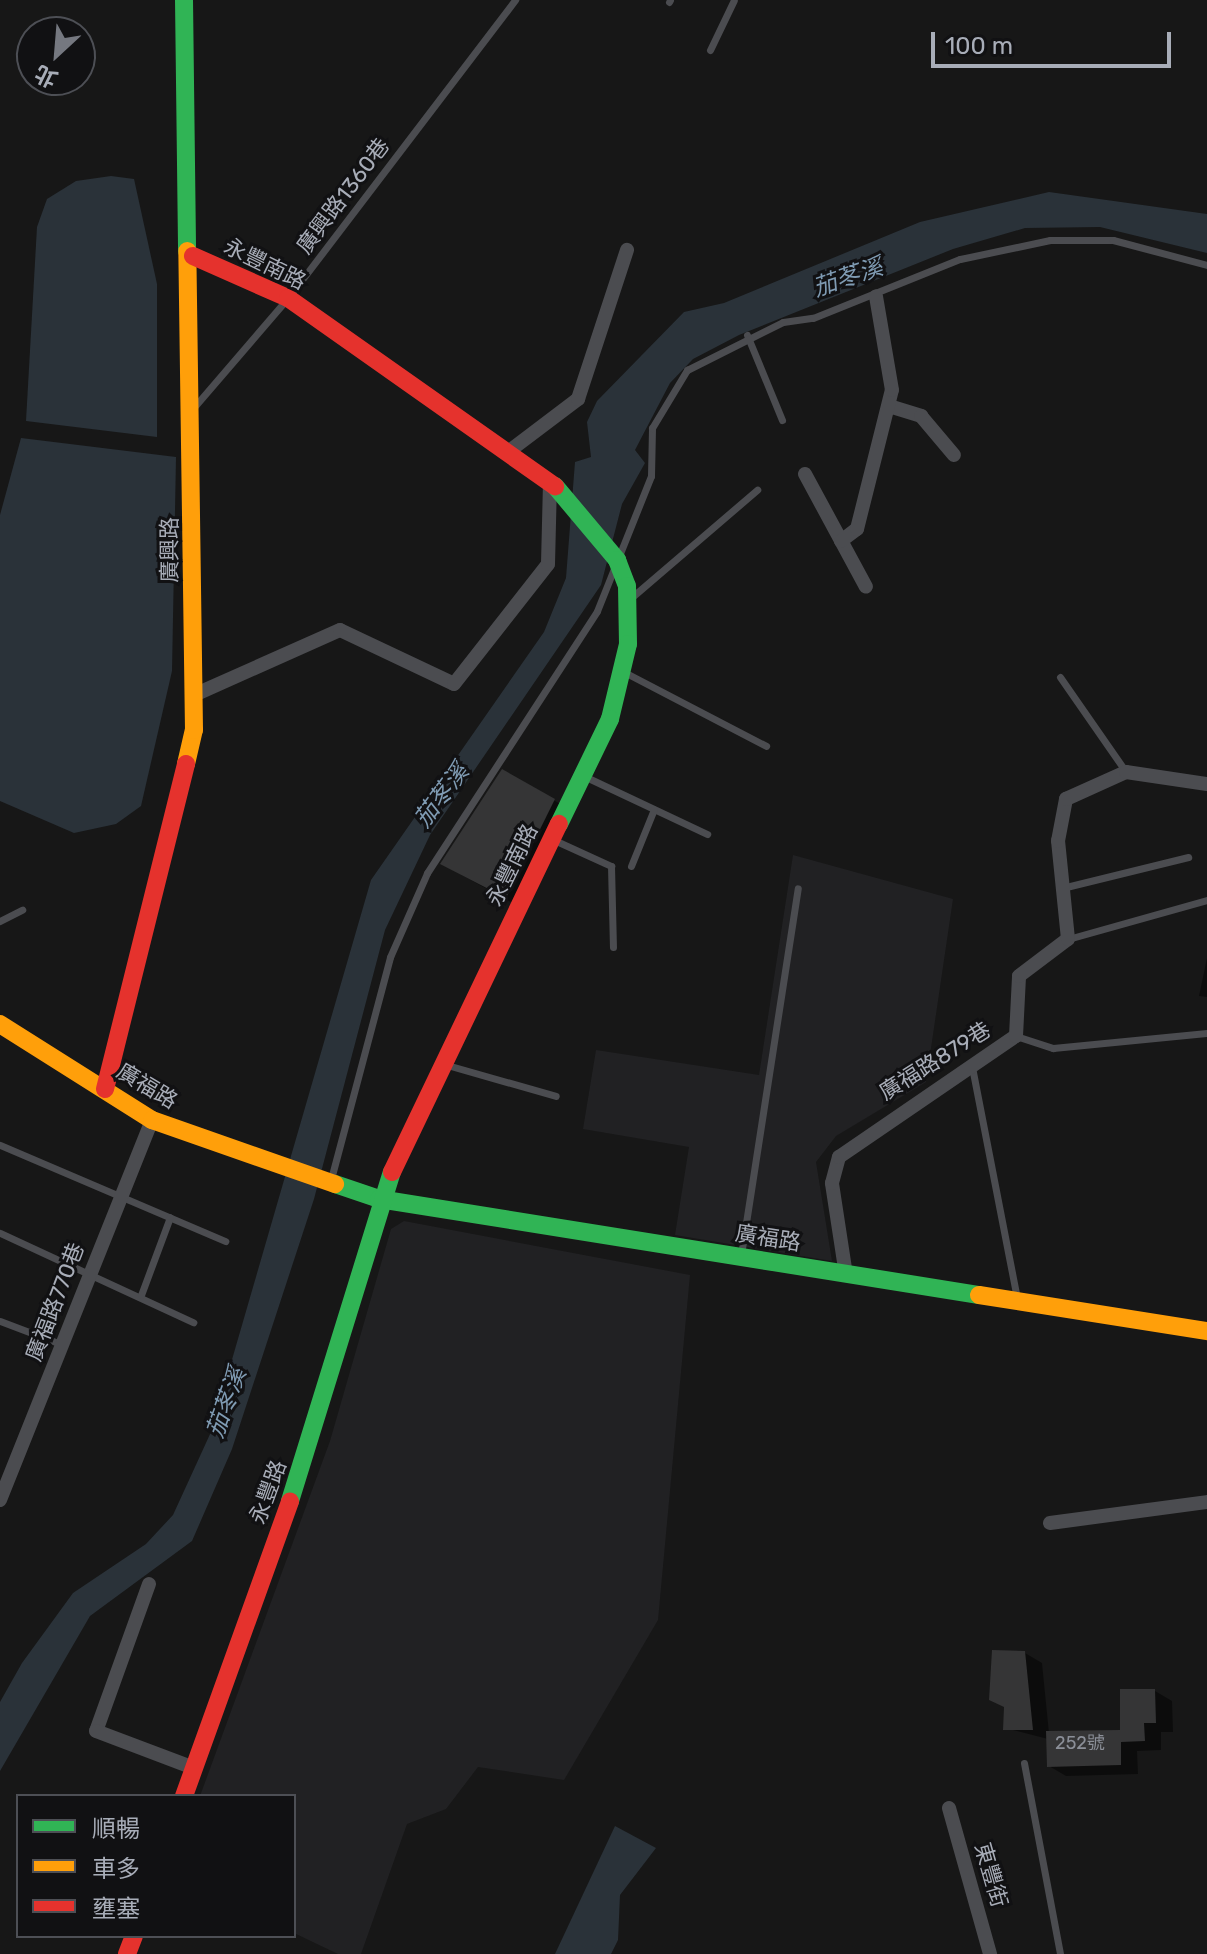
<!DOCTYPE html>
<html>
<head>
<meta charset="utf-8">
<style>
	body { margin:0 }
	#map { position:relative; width:1207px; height:1954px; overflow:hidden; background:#171717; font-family:Rubik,"Noto Sans TC",sans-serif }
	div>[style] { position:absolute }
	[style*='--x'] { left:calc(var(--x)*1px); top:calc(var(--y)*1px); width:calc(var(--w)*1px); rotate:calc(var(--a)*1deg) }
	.built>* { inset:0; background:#212123 }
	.water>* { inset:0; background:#2a3239 }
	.shadow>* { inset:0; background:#0007; transform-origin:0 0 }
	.building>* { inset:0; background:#353536 }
	.lane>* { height:7px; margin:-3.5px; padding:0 3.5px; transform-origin:3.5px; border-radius:3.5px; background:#4b4c50 }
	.street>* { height:14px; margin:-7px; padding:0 7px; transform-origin:7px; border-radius:7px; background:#4b4c50 }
	.fast>* { height:18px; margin:-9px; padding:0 9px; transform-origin:9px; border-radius:9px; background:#30b455 }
	.slow>* { height:18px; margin:-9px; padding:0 9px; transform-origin:9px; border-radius:9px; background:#ff9f0a }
	.jam>* { height:18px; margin:-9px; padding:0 9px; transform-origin:9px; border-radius:9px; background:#e5322d }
	span { translate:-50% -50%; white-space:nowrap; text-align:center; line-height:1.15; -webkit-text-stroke:6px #111113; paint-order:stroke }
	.number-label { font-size:18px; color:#8b8f98 }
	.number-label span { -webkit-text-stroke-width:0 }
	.street-label { font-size:22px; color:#a8adb8 }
	.water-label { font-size:24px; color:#7f9bb3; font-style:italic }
	.legend { position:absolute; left:16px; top:1794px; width:280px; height:144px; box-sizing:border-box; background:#111113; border:2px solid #4d4f55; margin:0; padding:10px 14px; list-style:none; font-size:24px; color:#a8adb8 }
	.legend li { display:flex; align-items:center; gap:16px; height:40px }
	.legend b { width:40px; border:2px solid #4d4f55 }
	.north { position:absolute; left:16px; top:16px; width:80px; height:80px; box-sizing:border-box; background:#111113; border:2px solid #4d4f55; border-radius:50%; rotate:206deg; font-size:22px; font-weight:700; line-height:32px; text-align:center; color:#a8adb8 }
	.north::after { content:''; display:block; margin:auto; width:28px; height:36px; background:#757880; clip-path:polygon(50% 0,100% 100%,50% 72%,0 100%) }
	.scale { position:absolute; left:931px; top:32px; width:240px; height:36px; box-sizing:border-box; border:4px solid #a8adb8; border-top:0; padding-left:10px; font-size:24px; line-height:28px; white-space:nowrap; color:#a8adb8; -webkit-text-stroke:6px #111113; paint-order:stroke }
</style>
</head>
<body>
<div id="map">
	<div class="built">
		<div style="clip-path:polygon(793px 855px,953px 899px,926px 1082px,836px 1136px,816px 1162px,832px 1261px,675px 1235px,689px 1147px,583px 1129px,596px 1050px,759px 1075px)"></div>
		<div style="clip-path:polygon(404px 1221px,690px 1275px,658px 1620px,564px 1780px,478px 1767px,446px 1809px,407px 1824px,361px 1954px,338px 1954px,294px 1933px,294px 1796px,200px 1796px,330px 1441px,391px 1229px)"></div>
	</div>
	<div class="water">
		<div style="clip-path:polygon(111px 176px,134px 179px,157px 284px,157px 437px,26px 421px,37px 227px,47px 199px,76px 181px)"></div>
		<div style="clip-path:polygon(1049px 192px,1207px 214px,1207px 253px,1100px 227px,1025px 228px,953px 249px,739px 335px,693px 359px,670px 383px,635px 450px,645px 463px,622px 504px,601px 585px,430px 835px,385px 930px,314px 1199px,232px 1449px,192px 1541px,90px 1616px,0 1771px,0 1702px,22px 1663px,73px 1593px,146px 1544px,173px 1515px,211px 1432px,371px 880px,544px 632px,566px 578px,575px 462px,591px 457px,587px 422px,597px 401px,684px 312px,724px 303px,920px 222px)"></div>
		<div style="clip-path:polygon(21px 438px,176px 457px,172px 671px,141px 806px,116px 824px,74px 833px,0 801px,0 515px)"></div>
		<div style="clip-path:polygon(615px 1826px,656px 1848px,620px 1895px,618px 1940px,611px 1954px,555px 1954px)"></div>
	</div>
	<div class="shadow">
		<div style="left:503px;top:772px;width:71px;height:110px;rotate:29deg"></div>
		<div style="clip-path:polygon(1207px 958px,1207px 997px,1199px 996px)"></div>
		<div style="clip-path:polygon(1025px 1653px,1042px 1663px,1049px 1733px,1122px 1732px,1155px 1691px,1172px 1701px,1173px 1732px,1161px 1732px,1161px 1750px,1137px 1751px,1138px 1774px,1066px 1776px,1049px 1766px,1048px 1739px,1005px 1728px)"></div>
	</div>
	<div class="building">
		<div style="clip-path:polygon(502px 769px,555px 799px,506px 898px,440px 864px)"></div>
		<div style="clip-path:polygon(992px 1650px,1025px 1651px,1033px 1730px,1003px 1730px,1004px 1707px,989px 1700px)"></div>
		<div style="clip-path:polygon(1120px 1689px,1155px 1689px,1156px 1723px,1144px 1723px,1145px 1741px,1121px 1742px,1121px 1765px,1047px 1767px,1046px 1731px,1120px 1730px)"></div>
	</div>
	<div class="lane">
		<div style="--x:669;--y:2;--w:2;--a:-63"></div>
		<div style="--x:710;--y:50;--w:55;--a:-64.4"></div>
		<div style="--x:747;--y:335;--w:92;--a:67.6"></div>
		<div style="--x:195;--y:406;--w:143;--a:-49.3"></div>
		<div style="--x:288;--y:298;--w:375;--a:-52.7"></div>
		<div style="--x:632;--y:597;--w:165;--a:-40.6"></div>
		<div style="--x:626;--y:673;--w:158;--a:27.5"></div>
		<div style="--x:1060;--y:677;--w:116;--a:55.2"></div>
		<div style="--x:586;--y:777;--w:134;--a:25.2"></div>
		<div style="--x:554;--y:840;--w:63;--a:24.5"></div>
		<div style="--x:611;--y:866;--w:81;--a:88.6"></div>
		<div style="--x:631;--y:866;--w:61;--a:-68"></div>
		<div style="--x:1062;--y:888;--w:130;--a:-13.8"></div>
		<div style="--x:0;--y:921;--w:25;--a:-27"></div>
		<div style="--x:1068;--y:939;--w:144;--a:-15.7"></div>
		<div style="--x:1016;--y:1036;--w:39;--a:18"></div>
		<div style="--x:1053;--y:1048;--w:155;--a:-5.6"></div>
		<div style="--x:447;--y:1065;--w:113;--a:15.9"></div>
		<div style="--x:972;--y:1067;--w:235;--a:79"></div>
		<div style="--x:0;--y:1145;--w:245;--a:23.1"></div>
		<div style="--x:331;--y:1179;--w:230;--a:-75.1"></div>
		<div style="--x:390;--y:957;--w:92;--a:-66.2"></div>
		<div style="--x:427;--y:873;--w:312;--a:-57"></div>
		<div style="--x:597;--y:611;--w:145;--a:-68.2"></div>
		<div style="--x:651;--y:476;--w:48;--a:-88.8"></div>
		<div style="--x:652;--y:428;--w:68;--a:-58.9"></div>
		<div style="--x:687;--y:370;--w:107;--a:-26.6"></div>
		<div style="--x:783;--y:322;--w:30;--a:-8"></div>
		<div style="--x:813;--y:318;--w:158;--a:-21.9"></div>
		<div style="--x:960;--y:259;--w:92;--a:-11.9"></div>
		<div style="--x:1050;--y:240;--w:63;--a:0"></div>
		<div style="--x:1113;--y:240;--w:97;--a:14.9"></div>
		<div style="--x:0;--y:1233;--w:213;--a:24.8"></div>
		<div style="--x:741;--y:1255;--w:371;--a:-81.2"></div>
		<div style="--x:141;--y:1295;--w:83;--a:-69.6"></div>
		<div style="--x:0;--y:1321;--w:65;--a:20.7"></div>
		<div style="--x:1024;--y:1763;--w:194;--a:79.3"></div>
	</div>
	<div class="street">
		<div style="--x:889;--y:406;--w:34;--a:17"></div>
		<div style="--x:921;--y:416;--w:51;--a:49.8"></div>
		<div style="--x:508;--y:452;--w:88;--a:-37.1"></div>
		<div style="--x:578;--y:399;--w:157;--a:-71.8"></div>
		<div style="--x:805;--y:474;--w:128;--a:61.6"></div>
		<div style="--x:841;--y:541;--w:20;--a:-37"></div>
		<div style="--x:857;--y:529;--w:143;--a:-75.9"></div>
		<div style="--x:892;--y:390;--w:95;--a:-99.7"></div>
		<div style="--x:194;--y:695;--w:160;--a:-24"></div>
		<div style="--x:340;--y:630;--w:126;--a:25.3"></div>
		<div style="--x:454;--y:684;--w:152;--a:-51.9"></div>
		<div style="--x:548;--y:564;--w:82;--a:-88.6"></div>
		<div style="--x:846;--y:1275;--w:93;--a:-98.7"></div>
		<div style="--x:832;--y:1183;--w:27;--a:-75"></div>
		<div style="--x:839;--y:1157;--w:214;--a:-34.4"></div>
		<div style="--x:1016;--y:1036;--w:60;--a:-87.1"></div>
		<div style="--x:1019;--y:976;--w:61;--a:-37.1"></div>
		<div style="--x:1068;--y:939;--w:99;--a:-95.8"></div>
		<div style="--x:1058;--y:841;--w:43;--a:-79.2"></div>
		<div style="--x:1066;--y:799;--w:66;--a:-24.2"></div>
		<div style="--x:1126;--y:772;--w:82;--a:8.4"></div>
		<div style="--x:0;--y:1500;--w:409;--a:-68.2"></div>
		<div style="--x:1050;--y:1523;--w:158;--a:-7.6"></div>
		<div style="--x:149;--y:1584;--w:156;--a:109.8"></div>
		<div style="--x:96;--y:1731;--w:105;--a:20.7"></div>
		<div style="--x:949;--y:1808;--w:152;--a:74.3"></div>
	</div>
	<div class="fast">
		<div style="--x:184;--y:0;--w:251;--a:89.3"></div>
		<div style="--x:555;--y:486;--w:97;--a:50"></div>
		<div style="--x:617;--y:560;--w:28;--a:69"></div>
		<div style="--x:627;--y:586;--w:58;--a:89"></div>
		<div style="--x:628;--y:644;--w:77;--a:103.5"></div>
		<div style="--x:610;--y:719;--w:117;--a:115.9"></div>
		<div style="--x:335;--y:1184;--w:46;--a:18.8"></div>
		<div style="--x:379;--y:1199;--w:608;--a:9.09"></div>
		<div style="--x:290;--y:1501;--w:344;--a:-72.8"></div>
	</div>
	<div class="slow">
		<div style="--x:186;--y:764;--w:35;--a:-77"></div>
		<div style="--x:194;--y:730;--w:479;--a:-90.8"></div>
		<div style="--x:0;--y:1024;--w:180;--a:32.3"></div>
		<div style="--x:152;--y:1120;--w:194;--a:19.3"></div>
		<div style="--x:979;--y:1295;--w:231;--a:9"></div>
	</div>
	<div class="jam">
		<div style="--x:193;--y:256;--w:104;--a:23.9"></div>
		<div style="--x:288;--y:298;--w:327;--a:35.2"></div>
		<div style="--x:105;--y:1089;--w:335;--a:-76"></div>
		<div style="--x:392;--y:1172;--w:386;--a:-64.4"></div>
		<div style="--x:184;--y:1796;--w:313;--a:-70.2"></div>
		<div style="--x:127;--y:1954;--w:19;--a:-69"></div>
	</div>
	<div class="number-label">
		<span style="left:1080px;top:1743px">252號</span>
	</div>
	<div class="street-label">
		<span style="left:343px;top:196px;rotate:-53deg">廣興路1360巷</span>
		<span style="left:265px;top:264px;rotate:26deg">永豐南路</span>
		<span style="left:170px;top:550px;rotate:-90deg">廣興路</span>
		<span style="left:512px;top:865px;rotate:-64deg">永豐南路</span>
		<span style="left:935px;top:1061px;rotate:-32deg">廣福路879巷</span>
		<span style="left:147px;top:1086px;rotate:31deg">廣福路</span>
		<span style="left:768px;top:1238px;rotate:9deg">廣福路</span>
		<span style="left:55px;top:1302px;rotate:-69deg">廣福路770巷</span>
		<span style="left:268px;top:1492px;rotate:-70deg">永豐路</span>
		<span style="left:991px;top:1875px;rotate:74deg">東豐街</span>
	</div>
	<div class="water-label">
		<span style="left:848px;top:278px;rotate:-19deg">茄苳溪</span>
		<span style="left:442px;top:796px;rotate:-53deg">茄苳溪</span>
		<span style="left:227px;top:1403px;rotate:-70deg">茄苳溪</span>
	</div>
	<ul class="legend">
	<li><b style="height:10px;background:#30b455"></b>順暢</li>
	<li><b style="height:10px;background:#ff9f0a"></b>車多</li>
	<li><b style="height:10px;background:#e5322d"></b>壅塞</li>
	</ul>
	<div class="north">北</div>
	<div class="scale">100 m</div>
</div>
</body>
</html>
